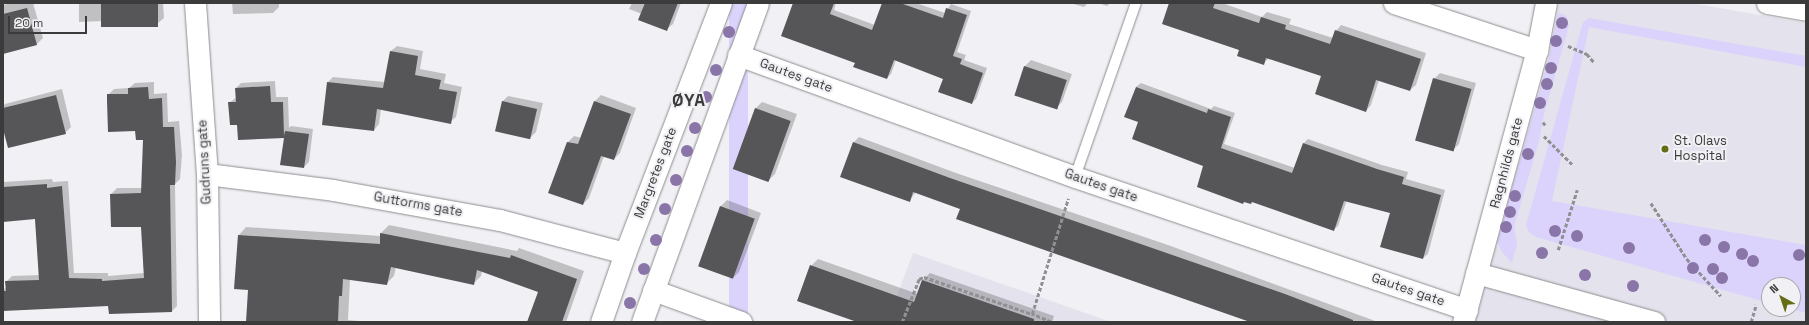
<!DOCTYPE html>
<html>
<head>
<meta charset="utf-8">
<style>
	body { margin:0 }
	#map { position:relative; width:1809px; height:325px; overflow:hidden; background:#f1f0f4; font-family:"Space Grotesk",sans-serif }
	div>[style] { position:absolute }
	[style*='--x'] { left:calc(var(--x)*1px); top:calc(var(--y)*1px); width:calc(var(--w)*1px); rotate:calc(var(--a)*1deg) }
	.built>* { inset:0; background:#e4e2ec }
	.green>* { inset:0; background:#dbd3fb; transform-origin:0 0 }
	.shadow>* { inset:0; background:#0003 }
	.building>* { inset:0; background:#565558; transform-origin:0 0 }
	.path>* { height:2.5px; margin-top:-1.25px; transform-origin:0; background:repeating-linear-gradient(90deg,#908f91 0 4px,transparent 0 6px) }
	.roads { filter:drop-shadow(0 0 1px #8d8d90) drop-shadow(0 0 1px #8d8d90) }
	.service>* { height:10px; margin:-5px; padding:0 5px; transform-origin:5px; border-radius:5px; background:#fff }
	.minor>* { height:21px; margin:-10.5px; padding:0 10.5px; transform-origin:10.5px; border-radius:10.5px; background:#fff }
	.trees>* { width:12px; height:12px; margin:-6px; border-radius:50%; background:#8a75a9 }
	.dots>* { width:11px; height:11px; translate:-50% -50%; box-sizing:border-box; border:2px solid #f1f0f4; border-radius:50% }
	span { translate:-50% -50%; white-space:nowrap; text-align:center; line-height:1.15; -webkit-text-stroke:4px #f1f0f4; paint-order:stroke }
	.street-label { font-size:13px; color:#3b3b3c }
	.poi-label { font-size:13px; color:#3b3b3c }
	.left { translate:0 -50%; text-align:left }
	.district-label { font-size:17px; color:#3b3b3c; font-weight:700; letter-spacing:1px }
	.frame { position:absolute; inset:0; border:4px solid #3b3b3c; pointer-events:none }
	.north { position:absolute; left:1761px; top:277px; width:40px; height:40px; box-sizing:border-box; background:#f1f0f4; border:1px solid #a8a8aa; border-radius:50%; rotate:320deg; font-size:11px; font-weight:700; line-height:16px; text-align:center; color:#3b3b3c }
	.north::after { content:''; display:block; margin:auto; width:14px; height:18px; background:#656d14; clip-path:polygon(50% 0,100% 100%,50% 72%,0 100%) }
	.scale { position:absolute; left:8px; top:16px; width:79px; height:18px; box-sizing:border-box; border:2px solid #3b3b3c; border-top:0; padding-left:5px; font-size:12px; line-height:14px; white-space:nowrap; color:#3b3b3c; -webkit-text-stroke:3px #f1f0f4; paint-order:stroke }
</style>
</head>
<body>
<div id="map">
	<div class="built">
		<div style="clip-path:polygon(evenodd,1559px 3px,1691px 3px,1806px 23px,1806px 322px,1475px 322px,1549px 57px,1559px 3px,1769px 285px,1793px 285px,1793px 309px,1769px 309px,1769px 285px)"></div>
		<div style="clip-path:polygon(913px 253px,1037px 296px,1111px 322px,887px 322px)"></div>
	</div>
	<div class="green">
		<div style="left:729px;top:3px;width:19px;height:339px"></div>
		<div style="clip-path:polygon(1558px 13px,1563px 14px,1567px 17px,1569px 26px,1544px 114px,1539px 141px,1514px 227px,1517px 244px,1512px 263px,1502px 252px,1497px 241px,1549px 57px)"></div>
		<div style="clip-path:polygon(1589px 18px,1806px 56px,1806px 67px,1589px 27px,1552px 201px,1806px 245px,1806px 313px,1792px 309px,1793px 285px,1769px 285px,1769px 303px,1536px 237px,1529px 232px,1526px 225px,1583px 22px)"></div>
	</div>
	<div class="shadow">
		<div style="clip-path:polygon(11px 3px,33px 3px,43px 38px,37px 44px,3px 53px,3px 5px)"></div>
		<div style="clip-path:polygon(79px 3px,163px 3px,164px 18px,158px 23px,103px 21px,79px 22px)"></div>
		<div style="clip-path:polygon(232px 3px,279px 3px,279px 7px,273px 13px,233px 14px)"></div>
		<div style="clip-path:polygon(632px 3px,681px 3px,673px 24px,667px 29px,642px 14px,629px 9px)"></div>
		<div style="clip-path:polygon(794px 3px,836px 3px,834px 10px,875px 25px,883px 3px,916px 3px,945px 13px,951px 4px,971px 11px,957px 52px,966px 55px,964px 60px,987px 68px,976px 99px,972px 103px,944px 79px,896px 60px,891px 74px,887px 78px,856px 62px)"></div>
		<div style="clip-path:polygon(1070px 3px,1088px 3px,1084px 7px)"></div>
		<div style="clip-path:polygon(1098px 3px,1110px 3px,1107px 6px)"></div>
		<div style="clip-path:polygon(1170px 3px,1222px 3px,1262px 17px,1267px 12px,1291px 19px,1289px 24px,1333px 38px,1336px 31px,1341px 25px,1426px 53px,1416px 85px,1410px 90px,1379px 80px,1371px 105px,1366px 111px,1322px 76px,1269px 58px,1263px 64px)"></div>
		<div style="clip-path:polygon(397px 46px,423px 51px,420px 69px,446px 74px,444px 83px,462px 87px,456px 117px,450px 122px,381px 109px,379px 124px,374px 130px,328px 82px,333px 77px,385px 82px,391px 51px)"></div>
		<div style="clip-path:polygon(1031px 60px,1072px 74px,1062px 102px,1056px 108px,1016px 94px,1025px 66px)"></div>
		<div style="clip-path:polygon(1440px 73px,1476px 83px,1459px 144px,1453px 150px,1434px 79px)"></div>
		<div style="clip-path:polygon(275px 81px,276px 97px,288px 97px,289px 128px,291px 126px,313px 129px,309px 162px,304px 167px,285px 137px,238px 124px,229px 103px,237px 97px,236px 88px,241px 83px)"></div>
		<div style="clip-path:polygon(154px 82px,154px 94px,167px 93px,168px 122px,179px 121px,182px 155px,180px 179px,175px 184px,177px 306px,172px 311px,109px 305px,3px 310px,3px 290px,6px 287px,6px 282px,12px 276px,40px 275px,35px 218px,3px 221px,3px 182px,52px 179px,53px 182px,68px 181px,74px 273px,108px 273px,108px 276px,144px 273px,142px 226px,111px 194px,117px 188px,142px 188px,144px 139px,108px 95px,114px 89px,129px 88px,135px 83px)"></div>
		<div style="clip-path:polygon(1141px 83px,1211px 109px,1214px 106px,1235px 113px,1224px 144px,1295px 168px,1304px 143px,1308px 139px,1382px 165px,1408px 172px,1406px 179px,1445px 190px,1428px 254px,1423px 258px,1391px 213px,1347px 200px,1338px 226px,1333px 230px,1204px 166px,1139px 122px,1136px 87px)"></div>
		<div style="clip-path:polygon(62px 89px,71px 127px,65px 133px,3px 125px,3px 106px,5px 104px)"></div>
		<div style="clip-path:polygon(601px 95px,636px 108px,620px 153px,614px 159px,604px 156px,589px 198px,583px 204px,568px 142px,574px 136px,582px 138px,595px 101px)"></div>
		<div style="clip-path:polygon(508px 96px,543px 103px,536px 132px,530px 138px,502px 102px)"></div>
		<div style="clip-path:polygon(762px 102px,797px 114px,775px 174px,769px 180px,734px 168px,756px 108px)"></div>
		<div style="clip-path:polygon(859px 137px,956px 173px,1168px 245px,1378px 322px,1253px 322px,916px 192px,909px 201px,841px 176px,854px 142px)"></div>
		<div style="clip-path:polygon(727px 200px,761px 213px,739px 272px,733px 278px,699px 265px,721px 206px)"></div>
		<div style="clip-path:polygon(389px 225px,517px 251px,519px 248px,584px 271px,566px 322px,528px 322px,539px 291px,482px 271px,481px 276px,474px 283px,396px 267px,394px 276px,386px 284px,350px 279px,348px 320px,371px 322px,247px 322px,249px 289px,239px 235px,246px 227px,381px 236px,381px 233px)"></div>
		<div style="clip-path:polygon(818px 259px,918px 294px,923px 280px,930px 273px,1054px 316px,1052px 322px,860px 322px,811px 266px)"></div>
	</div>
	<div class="building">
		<div style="left:101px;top:3px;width:57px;height:24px"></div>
		<div style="clip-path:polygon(645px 3px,678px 3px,667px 31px,638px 20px)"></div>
		<div style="clip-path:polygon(793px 3px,834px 3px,830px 14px,872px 30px,882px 3px,900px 3px,943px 18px,946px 8px,967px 15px,953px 56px,962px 59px,960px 64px,983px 73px,972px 104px,938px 92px,943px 79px,894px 60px,887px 79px,853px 67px,855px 63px,781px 36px)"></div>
		<div style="clip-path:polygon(1169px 3px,1215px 3px,1213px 8px,1259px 23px,1261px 17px,1286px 25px,1285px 29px,1330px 44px,1335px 30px,1421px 59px,1410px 91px,1376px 80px,1366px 112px,1315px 94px,1321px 76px,1266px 58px,1264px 65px,1237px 56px,1239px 50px,1162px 24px)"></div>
		<div style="clip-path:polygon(27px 8px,37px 45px,3px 54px,3px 14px)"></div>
		<div style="clip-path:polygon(390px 51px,418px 56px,415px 75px,441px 80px,439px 89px,457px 92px,451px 124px,377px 109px,374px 131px,322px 125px,327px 82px,383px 88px)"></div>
		<div style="left:1024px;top:66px;width:45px;height:31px;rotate:18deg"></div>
		<div style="left:1433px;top:78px;width:40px;height:65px;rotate:16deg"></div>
		<div style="clip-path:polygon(270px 86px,271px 102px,283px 102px,284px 136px,285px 131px,309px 134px,304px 168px,280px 165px,284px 138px,238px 140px,237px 125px,230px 125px,228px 102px,236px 102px,235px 88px)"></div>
		<div style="clip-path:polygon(148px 87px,149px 99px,162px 98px,163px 127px,174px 127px,176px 162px,175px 185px,170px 185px,172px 312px,109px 314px,108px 306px,3px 311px,3px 291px,6px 291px,5px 281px,39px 280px,35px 219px,3px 222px,3px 187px,47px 184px,47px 188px,62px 186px,69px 278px,102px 279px,102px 281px,144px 278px,141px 227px,111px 227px,110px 194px,141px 193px,143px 140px,136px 140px,135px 131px,108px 132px,107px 101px,107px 94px,128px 94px,128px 88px)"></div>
		<div style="clip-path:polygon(1136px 87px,1207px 113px,1208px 109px,1231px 117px,1221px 148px,1292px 173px,1303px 143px,1377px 169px,1404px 177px,1402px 184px,1441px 195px,1423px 259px,1380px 247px,1390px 213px,1344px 201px,1334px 231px,1252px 202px,1251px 204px,1244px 202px,1243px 204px,1197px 187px,1203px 166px,1132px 139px,1138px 122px,1124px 117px)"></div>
		<div style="clip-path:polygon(56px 95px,66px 134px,8px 148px,3px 129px,3px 108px)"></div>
		<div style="left:502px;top:101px;width:36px;height:31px;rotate:13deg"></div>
		<div style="clip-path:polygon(594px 101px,631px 114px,614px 160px,601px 156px,583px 205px,548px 193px,567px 142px,578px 144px)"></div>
		<div style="left:755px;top:108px;width:38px;height:65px;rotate:20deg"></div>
		<div style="clip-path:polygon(853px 142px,950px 178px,1285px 294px,1353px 320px,1353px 322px,1250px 322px,956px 219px,960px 209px,913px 192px,910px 202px,840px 177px)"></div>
		<div style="left:720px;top:206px;width:37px;height:64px;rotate:20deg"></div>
		<div style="clip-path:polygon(380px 233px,510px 258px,511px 255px,577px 279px,562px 322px,527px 322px,538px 292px,477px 270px,474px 285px,391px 267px,387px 285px,343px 279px,342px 296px,339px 296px,338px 322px,246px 322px,248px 290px,234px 289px,238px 235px,380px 244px)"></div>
		<div style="clip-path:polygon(810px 265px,914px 302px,922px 280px,1034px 319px,1034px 322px,857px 322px,797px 301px)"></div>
	</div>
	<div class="path">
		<div style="--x:1568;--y:46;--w:21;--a:23"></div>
		<div style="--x:1587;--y:54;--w:11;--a:49"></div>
		<div style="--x:1543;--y:122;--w:5;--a:53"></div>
		<div style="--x:1544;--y:136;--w:40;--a:45"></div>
		<div style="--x:1651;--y:203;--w:67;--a:57.3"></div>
		<div style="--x:1687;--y:259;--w:50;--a:47.4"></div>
		<div style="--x:1558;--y:250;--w:63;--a:-72.4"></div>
		<div style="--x:902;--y:322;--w:46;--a:-68.4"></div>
		<div style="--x:919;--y:279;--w:5;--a:-22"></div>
		<div style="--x:924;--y:277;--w:114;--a:18.9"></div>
		<div style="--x:1051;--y:322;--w:21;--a:-157"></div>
		<div style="--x:1032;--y:314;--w:121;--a:-72.6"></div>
		<div style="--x:1751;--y:322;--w:18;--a:-74"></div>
	</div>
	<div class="roads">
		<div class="service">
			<div style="--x:1075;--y:177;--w:184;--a:-70.7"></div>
		</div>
		<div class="minor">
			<div style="--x:195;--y:3;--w:171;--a:86"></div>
			<div style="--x:207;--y:174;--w:148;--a:89.2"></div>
			<div style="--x:1394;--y:3;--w:151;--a:18.2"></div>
			<div style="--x:1767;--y:3;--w:40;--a:10"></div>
			<div style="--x:738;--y:55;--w:358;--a:19.9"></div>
			<div style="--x:1075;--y:177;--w:414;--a:18.7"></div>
			<div style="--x:207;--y:174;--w:127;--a:7.2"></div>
			<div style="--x:333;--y:190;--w:170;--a:10.2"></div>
			<div style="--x:500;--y:220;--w:129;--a:14.8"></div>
			<div style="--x:1476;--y:273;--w:185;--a:15.4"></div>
			<div style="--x:653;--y:290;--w:94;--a:20"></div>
			<div style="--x:601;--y:322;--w:73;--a:-70.8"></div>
			<div style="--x:625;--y:253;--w:268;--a:-69"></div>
			<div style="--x:642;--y:322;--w:339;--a:-70"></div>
			<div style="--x:1463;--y:322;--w:282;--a:-74.8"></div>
			<div style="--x:1537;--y:50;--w:48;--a:-79.2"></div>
		</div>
	</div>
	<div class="trees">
		<div style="left:1562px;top:23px"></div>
		<div style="left:729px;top:32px"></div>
		<div style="left:1556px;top:41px"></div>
		<div style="left:1551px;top:68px"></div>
		<div style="left:716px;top:70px"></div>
		<div style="left:1547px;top:84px"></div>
		<div style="left:706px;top:97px"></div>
		<div style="left:1540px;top:103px"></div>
		<div style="left:695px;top:128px"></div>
		<div style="left:687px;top:151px"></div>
		<div style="left:1528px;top:154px"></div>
		<div style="left:676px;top:180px"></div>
		<div style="left:1515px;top:196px"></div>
		<div style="left:665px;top:209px"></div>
		<div style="left:1510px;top:212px"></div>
		<div style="left:1506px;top:227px"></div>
		<div style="left:1555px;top:231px"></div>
		<div style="left:1577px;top:236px"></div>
		<div style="left:656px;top:240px"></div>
		<div style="left:1705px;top:240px"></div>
		<div style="left:1724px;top:247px"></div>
		<div style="left:1629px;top:248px"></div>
		<div style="left:1542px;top:253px"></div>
		<div style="left:1742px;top:254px"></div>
		<div style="left:1799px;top:255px"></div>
		<div style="left:1753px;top:261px"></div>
		<div style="left:1693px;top:268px"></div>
		<div style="left:644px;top:269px"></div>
		<div style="left:1713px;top:269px"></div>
		<div style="left:1585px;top:275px"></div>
		<div style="left:1722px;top:278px"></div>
		<div style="left:1633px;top:286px"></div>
		<div style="left:630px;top:303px"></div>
	</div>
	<div class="dots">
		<div style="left:1665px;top:149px;background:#656d14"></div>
	</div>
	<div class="street-label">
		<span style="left:796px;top:76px;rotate:20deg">Gautes gate</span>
		<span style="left:205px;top:162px;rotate:-93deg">Gudruns gate</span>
		<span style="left:1507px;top:163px;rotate:-75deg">Ragnhilds gate</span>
		<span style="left:656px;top:173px;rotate:-69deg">Margretes gate</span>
		<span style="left:1101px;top:186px;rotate:19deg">Gautes gate</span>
		<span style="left:418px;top:205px;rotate:10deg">Guttorms gate</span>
		<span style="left:1408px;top:290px;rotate:19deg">Gautes gate</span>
	</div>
	<div class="poi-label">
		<span class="left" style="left:1674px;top:149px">St. Olavs<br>Hospital</span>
	</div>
	<div class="district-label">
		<span style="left:689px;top:101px">ØYA</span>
	</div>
	<div class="frame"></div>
	<div class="north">N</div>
	<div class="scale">20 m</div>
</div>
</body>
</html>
